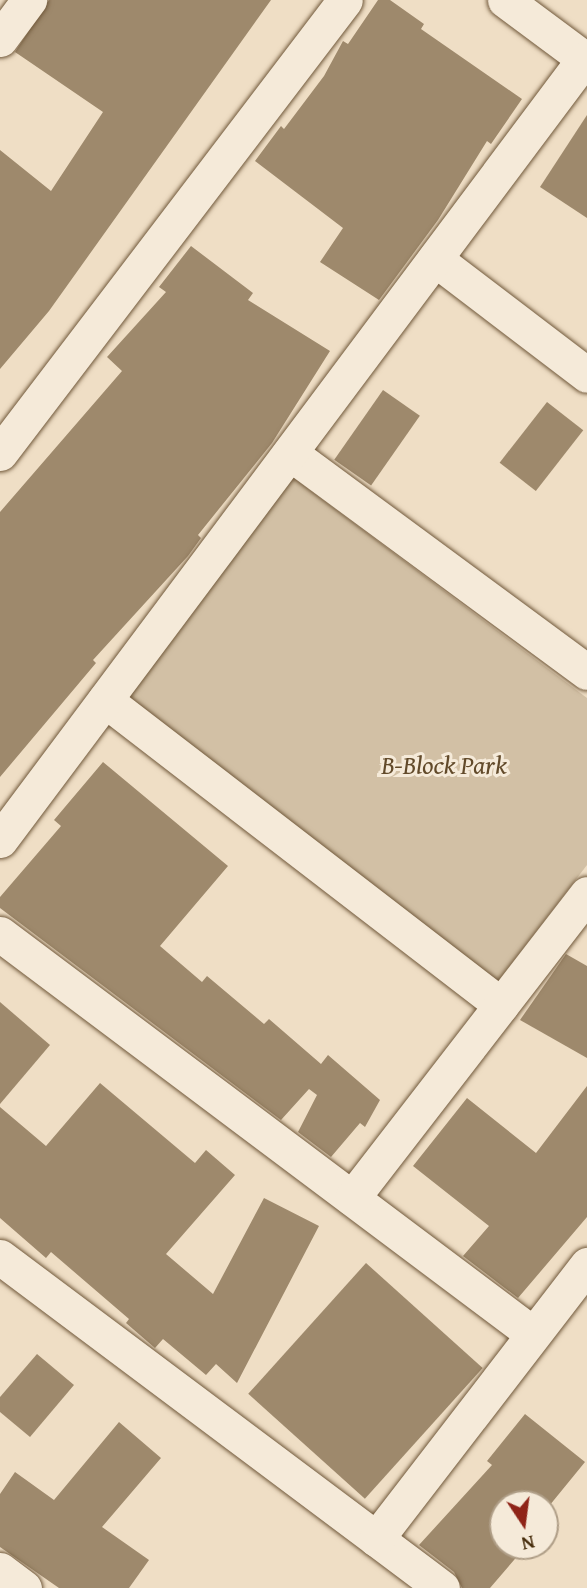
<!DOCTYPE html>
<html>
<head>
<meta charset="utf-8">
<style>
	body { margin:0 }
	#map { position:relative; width:587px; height:1588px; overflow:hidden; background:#efdec5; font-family:"Gentium Book Plus",serif }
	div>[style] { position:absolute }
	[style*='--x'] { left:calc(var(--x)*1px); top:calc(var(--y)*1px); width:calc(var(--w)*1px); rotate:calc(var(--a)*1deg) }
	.green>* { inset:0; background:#d2c0a5 }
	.building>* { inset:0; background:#9e896c; transform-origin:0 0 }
	.roads { filter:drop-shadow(0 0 2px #70583a) drop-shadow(0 0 2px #70583a) }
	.minor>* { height:35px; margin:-17.5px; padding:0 17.5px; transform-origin:17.5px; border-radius:17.5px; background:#f5ead9 }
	span { translate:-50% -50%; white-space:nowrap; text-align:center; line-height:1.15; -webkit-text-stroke:6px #f5ead9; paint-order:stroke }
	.park-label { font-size:26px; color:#624a2a; font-style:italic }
	.north { position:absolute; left:489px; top:1490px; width:70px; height:70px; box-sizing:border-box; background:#f5ead9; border:2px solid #af9e87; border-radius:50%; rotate:167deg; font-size:19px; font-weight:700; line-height:28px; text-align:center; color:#462c0b }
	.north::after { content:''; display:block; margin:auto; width:24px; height:32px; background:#8f2418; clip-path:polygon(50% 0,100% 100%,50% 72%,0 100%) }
</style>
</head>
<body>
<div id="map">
	<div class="green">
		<div style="clip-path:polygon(291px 476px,587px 698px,587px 865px,498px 981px,125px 701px)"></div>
	</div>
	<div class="building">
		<div style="clip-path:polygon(49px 0,271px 0,49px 311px,0 369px,0 150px,51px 191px,103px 112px,15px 52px)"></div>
		<div style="clip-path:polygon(378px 0,390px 0,424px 24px,421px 29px,522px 99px,491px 144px,487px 141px,438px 220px,379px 300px,320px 262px,343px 228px,255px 161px,281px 126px,284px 129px,324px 76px,343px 41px,348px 44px)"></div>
		<div style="clip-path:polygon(587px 115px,587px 218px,540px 187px)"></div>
		<div style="clip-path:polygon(191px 246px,253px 293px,248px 300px,330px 351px,272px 443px,198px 535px,201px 538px,188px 556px,93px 660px,96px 663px,0 777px,0 512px,122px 371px,107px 357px,166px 292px,159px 287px)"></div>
		<div style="left:383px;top:390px;width:45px;height:85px;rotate:35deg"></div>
		<div style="left:547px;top:402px;width:46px;height:77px;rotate:38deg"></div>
		<div style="clip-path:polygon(103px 762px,228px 866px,160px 946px,202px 982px,207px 976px,264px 1024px,269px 1019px,321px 1064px,328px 1055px,380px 1100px,365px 1127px,360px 1123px,331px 1157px,298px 1132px,317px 1095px,309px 1089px,281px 1120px,0 908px,0 897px,61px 826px,54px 820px)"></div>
		<div style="clip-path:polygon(566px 954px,587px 966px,587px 1058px,520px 1020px)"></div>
		<div style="clip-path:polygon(0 1002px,50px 1045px,0 1104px)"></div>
		<div style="clip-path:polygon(100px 1083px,195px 1163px,206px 1150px,235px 1175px,166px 1254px,213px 1294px,264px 1198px,319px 1226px,237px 1383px,216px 1364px,206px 1375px,163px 1339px,155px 1348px,126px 1323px,129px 1319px,51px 1252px,46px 1258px,0 1218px,0 1107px,46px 1146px)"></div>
		<div style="clip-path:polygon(587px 1086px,587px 1217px,518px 1298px,463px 1256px,489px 1226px,413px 1166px,467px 1098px,536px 1153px)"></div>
		<div style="left:366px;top:1263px;width:157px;height:176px;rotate:42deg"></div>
		<div style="clip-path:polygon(37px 1354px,74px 1385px,30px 1437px,0 1412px,0 1397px)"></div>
		<div style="clip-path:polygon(525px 1414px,585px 1462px,545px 1511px,545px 1504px,503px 1504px,503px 1546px,526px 1546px,490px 1588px,462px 1588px,454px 1572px,419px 1545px,492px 1465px,487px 1461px)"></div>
		<div style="clip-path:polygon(119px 1422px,161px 1458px,102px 1527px,149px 1560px,129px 1588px,59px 1588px,0 1547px,0 1494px,15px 1472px,54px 1500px)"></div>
	</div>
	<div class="roads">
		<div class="minor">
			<div style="--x:505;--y:0;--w:102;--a:36.6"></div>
			<div style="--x:0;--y:39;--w:49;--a:-53.4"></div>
			<div style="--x:435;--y:259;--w:191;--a:37.3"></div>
			<div style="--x:0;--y:453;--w:569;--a:-52.71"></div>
			<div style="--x:290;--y:453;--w:369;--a:36.4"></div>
			<div style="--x:105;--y:700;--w:500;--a:37.6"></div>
			<div style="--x:0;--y:840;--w:975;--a:-53.21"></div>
			<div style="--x:0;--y:934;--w:666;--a:36.89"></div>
			<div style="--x:352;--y:1198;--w:384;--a:-52.3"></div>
			<div style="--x:0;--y:1257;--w:552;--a:36.83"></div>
			<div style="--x:376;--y:1539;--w:346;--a:-52.4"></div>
			<div style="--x:0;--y:1570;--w:30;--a:37"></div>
		</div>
	</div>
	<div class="park-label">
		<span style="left:444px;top:765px">B-Block Park</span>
	</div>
	<div class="north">N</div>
</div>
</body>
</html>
